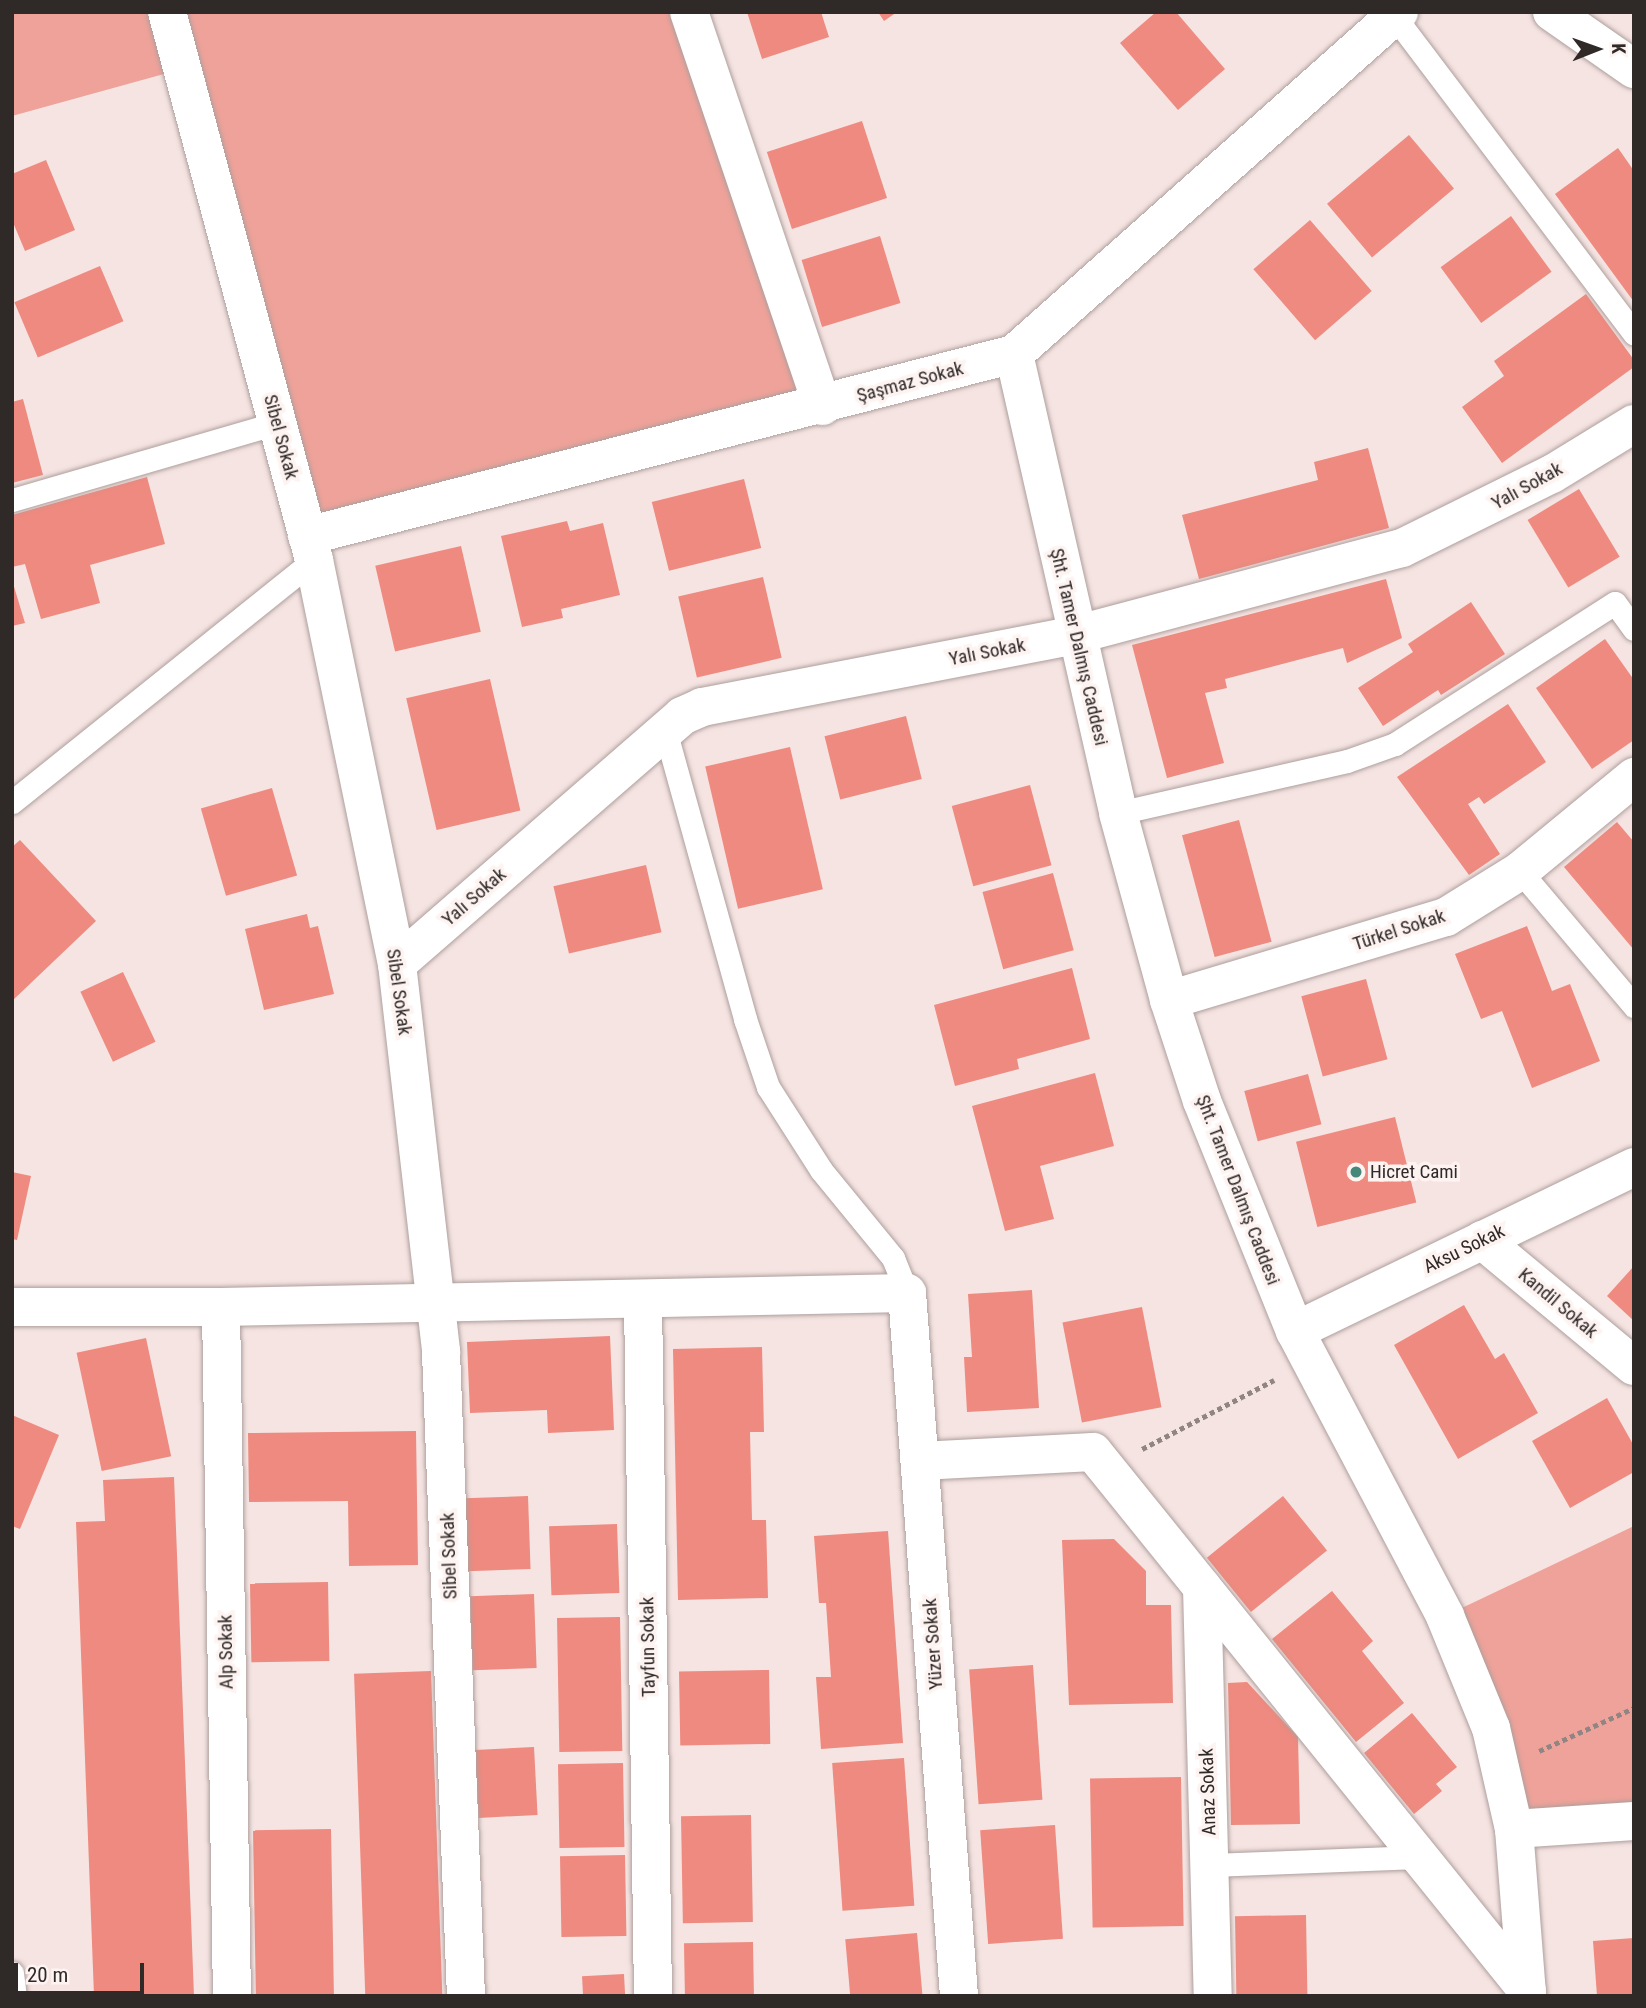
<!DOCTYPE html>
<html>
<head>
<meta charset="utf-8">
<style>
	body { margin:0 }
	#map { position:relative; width:1646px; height:2008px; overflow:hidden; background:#f5e4e2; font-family:"Roboto Condensed",sans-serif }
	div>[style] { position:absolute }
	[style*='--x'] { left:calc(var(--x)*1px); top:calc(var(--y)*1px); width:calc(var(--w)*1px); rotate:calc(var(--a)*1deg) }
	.green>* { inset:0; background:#efa299 }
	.building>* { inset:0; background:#ee8a7f; transform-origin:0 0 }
	.path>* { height:4.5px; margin-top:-2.25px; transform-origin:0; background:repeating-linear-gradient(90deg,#918584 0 5px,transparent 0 8.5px) }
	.roads { filter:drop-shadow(0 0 2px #ae9f9d) drop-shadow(0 0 2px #ae9f9d) }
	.service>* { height:23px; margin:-11.5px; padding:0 11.5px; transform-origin:11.5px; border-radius:11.5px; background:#fff }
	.minor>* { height:38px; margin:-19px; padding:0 19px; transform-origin:19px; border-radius:19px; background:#fff }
	.dots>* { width:19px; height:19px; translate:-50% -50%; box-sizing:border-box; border:4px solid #fdf3f1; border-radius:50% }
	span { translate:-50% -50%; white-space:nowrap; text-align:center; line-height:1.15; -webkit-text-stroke:7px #fdf3f1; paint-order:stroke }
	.street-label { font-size:19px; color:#2f2928 }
	.poi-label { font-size:19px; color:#2f2928 }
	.left { translate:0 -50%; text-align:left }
	.frame { position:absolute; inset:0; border:14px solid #2f2928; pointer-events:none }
	.north { position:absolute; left:1562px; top:14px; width:70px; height:70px; -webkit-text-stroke:5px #fdf3f1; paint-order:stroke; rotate:89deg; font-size:19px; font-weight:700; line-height:28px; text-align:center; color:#2f2928 }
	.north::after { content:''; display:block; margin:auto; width:24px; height:32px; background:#2f2928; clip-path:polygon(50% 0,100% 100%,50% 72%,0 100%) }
	.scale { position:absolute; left:14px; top:1963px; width:130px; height:32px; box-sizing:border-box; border:4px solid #2f2928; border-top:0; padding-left:9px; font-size:21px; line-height:24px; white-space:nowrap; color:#2f2928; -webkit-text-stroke:5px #fdf3f1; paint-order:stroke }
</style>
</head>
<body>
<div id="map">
	<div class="green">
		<div style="clip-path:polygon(12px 12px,689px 12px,822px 406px,307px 536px,182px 69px,12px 116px)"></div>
		<div style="clip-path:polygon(1634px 1526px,1634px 1821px,1514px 1829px,1445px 1616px)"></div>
	</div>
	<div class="building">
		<div style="clip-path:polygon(747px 12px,821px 12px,829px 37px,762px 59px)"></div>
		<div style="clip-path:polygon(878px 12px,897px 12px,884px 21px)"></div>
		<div style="clip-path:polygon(1156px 12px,1176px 12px,1225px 69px,1178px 110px,1120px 43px)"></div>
		<div style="left:862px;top:121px;width:81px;height:100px;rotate:72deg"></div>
		<div style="left:1409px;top:135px;width:70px;height:107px;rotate:50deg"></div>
		<div style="clip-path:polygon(1618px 148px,1634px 171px,1634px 302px,1555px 194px)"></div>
		<div style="clip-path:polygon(46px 160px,75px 230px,25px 251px,12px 220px,12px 174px)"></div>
		<div style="left:1511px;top:216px;width:69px;height:87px;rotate:54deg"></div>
		<div style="left:1310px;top:220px;width:94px;height:75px;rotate:49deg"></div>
		<div style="left:880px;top:236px;width:70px;height:82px;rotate:73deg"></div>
		<div style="left:100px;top:266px;width:60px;height:93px;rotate:67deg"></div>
		<div style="clip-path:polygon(1586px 294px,1634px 360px,1634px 367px,1502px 463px,1462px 407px,1504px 376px,1494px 361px)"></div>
		<div style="clip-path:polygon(23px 399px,43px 475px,12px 483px,12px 402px)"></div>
		<div style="clip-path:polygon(1368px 448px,1389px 528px,1199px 579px,1182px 515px,1318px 480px,1314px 462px)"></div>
		<div style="clip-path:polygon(147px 477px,165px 544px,90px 565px,100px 603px,41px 619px,25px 564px,12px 567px,12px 515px)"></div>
		<div style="left:744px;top:479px;width:71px;height:95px;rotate:76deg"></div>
		<div style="left:1579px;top:489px;width:79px;height:60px;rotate:59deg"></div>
		<div style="clip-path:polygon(567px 521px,570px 531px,603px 523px,620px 595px,561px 609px,563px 618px,522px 627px,501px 536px)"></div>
		<div style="left:461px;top:546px;width:88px;height:88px;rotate:77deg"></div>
		<div style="left:763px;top:577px;width:83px;height:87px;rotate:77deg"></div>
		<div style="clip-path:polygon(1386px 579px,1402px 638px,1347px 663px,1343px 648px,1225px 679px,1227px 688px,1205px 693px,1224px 763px,1167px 778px,1132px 645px)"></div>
		<div style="clip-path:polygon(12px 580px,25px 623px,12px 626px)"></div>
		<div style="clip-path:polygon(1471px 602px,1505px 654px,1441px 695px,1438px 690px,1383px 726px,1358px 688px,1413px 652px,1408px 644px)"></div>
		<div style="clip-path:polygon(1605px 639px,1634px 680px,1634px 740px,1592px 769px,1536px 688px)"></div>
		<div style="left:490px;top:679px;width:135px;height:86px;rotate:77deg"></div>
		<div style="clip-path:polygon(1508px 704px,1546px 762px,1484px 804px,1479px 797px,1468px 804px,1500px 854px,1469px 875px,1397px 777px)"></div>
		<div style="left:906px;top:716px;width:65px;height:84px;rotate:76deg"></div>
		<div style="left:790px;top:747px;width:146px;height:87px;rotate:77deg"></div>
		<div style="left:1030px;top:785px;width:83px;height:81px;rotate:75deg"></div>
		<div style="left:272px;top:788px;width:91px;height:74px;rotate:74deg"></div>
		<div style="left:1239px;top:820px;width:126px;height:59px;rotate:75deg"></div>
		<div style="clip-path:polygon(1617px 822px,1634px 842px,1634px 950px,1564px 867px)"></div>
		<div style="clip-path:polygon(20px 840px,96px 921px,12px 1001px,12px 847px)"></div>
		<div style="left:646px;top:865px;width:69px;height:95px;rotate:77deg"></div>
		<div style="left:1053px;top:873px;width:80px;height:73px;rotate:75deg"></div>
		<div style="clip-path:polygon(307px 914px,310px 928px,318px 926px,334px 994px,264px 1010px,245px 929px)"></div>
		<div style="clip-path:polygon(1527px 926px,1552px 991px,1570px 984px,1600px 1061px,1532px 1088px,1502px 1011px,1481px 1019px,1455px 954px)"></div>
		<div style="clip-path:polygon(1072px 968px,1090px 1039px,1017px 1059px,1019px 1069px,955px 1086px,934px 1005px)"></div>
		<div style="left:123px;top:972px;width:77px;height:47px;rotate:65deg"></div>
		<div style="left:1366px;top:979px;width:83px;height:67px;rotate:75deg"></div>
		<div style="clip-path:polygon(1095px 1073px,1114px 1146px,1040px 1166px,1054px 1219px,1005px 1231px,972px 1106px)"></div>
		<div style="left:1308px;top:1074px;width:52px;height:66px;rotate:75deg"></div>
		<div style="left:1395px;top:1117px;width:88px;height:102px;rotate:76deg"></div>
		<div style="clip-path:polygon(12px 1172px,31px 1176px,17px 1240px,12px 1239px)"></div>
		<div style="clip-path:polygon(1634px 1266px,1634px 1321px,1607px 1296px)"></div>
		<div style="clip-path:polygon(1032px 1290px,1039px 1408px,967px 1412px,964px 1357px,972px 1357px,968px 1294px)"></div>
		<div style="clip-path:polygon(1464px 1305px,1495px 1359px,1504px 1353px,1538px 1413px,1458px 1459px,1394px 1345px)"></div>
		<div style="left:1142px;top:1307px;width:102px;height:81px;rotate:79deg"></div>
		<div style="clip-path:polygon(610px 1336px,614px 1430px,548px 1433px,547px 1410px,470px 1413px,467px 1342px)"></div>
		<div style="left:146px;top:1338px;width:121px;height:71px;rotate:78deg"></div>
		<div style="clip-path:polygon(762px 1347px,764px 1432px,750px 1432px,752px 1520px,766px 1520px,768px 1598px,678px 1600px,673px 1349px)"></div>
		<div style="clip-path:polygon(1607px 1398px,1634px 1446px,1634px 1472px,1570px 1508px,1532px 1441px)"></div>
		<div style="clip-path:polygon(12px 1415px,59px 1435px,20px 1529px,12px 1526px)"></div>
		<div style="clip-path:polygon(416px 1431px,418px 1565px,349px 1566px,348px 1501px,249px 1502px,248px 1433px)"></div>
		<div style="clip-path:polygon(174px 1477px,194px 1996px,94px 1996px,76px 1522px,105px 1521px,103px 1480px)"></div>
		<div style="left:528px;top:1496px;width:73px;height:64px;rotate:88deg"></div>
		<div style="left:1283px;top:1496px;width:70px;height:98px;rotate:51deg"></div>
		<div style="left:617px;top:1524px;width:69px;height:68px;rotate:88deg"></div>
		<div style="clip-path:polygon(888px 1531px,903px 1743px,821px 1749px,816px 1677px,831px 1677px,826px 1603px,819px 1603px,814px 1536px)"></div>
		<div style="clip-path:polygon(1114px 1539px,1146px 1571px,1146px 1605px,1171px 1605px,1173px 1703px,1069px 1705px,1062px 1540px)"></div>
		<div style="left:328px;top:1582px;width:79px;height:78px;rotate:89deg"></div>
		<div style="clip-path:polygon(1332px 1591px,1373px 1641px,1362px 1651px,1404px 1703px,1356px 1742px,1272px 1639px)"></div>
		<div style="left:534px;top:1594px;width:74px;height:64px;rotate:88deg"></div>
		<div style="left:620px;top:1617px;width:134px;height:63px;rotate:89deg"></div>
		<div style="left:1033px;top:1665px;width:135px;height:64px;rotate:86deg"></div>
		<div style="left:769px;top:1670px;width:74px;height:90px;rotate:89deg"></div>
		<div style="left:431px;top:1671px;width:325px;height:77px;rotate:88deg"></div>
		<div style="clip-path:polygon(1247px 1682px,1298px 1737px,1300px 1824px,1231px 1825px,1228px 1683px)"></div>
		<div style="clip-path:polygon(1412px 1713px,1457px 1767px,1436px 1784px,1442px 1791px,1414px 1814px,1364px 1753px)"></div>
		<div style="left:534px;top:1747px;width:68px;height:59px;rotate:87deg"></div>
		<div style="left:904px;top:1758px;width:148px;height:72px;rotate:86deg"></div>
		<div style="left:623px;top:1763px;width:84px;height:65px;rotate:89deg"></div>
		<div style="left:1181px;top:1777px;width:149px;height:91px;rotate:89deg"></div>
		<div style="left:751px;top:1815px;width:107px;height:70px;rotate:89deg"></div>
		<div style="left:1055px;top:1825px;width:114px;height:75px;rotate:86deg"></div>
		<div style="left:331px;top:1829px;width:167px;height:78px;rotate:89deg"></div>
		<div style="left:625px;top:1855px;width:81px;height:65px;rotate:89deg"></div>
		<div style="left:1306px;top:1915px;width:81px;height:71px;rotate:89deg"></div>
		<div style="left:917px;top:1933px;width:63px;height:72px;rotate:85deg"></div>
		<div style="clip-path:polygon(1634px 1938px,1634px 1996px,1597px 1996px,1593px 1941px)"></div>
		<div style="left:753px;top:1942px;width:54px;height:69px;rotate:89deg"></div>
		<div style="left:624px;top:1974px;width:22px;height:42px;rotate:87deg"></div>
	</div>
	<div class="path">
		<div style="--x:1142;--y:1449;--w:149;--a:-27.6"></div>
		<div style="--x:1539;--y:1751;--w:104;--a:-24.4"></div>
	</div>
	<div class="roads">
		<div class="service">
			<div style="--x:1394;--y:16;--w:398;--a:52.9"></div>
			<div style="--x:12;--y:500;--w:276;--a:-16.2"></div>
			<div style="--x:665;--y:730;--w:300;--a:74.5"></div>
			<div style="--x:745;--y:1019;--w:72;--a:71.3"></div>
			<div style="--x:768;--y:1087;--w:98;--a:57.4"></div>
			<div style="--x:821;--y:1170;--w:114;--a:50.7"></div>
			<div style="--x:893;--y:1258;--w:38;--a:68"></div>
			<div style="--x:12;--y:802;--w:387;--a:-38.7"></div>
			<div style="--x:1118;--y:813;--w:235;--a:-12.8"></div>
			<div style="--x:1347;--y:761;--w:51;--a:-19.5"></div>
			<div style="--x:1395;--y:744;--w:261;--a:-32.7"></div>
			<div style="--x:1615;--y:603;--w:32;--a:54"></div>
			<div style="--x:1520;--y:871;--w:177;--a:49.8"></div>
			<div style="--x:1210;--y:1865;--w:210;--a:-2.2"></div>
			<div style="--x:12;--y:1973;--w:23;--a:83"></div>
		</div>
		<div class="minor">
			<div style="--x:167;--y:12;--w:567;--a:74.98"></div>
			<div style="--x:314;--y:560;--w:412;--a:78.4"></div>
			<div style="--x:397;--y:964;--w:390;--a:83.5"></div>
			<div style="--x:441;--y:1352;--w:644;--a:87.78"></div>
			<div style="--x:689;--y:12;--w:416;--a:71.3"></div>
			<div style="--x:1552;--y:12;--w:100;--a:34.8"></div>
			<div style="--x:1014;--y:354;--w:471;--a:77.2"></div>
			<div style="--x:1118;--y:813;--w:194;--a:74.7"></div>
			<div style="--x:1169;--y:1000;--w:106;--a:71.9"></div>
			<div style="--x:1202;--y:1101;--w:248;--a:68"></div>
			<div style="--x:1295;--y:1331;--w:322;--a:62.2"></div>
			<div style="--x:1445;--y:1616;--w:121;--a:67.7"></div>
			<div style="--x:1491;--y:1728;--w:104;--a:77.2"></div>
			<div style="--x:1514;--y:1829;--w:168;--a:85.5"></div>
			<div style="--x:307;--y:536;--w:730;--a:-14.44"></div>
			<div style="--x:1014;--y:354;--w:515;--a:-41.62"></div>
			<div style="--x:397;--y:964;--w:378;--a:-41"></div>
			<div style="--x:682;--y:716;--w:22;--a:-24"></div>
			<div style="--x:702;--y:707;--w:380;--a:-10.9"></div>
			<div style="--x:1075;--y:635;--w:338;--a:-14.9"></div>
			<div style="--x:1402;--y:548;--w:167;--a:-26.3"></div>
			<div style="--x:1552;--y:474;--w:96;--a:-31.4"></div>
			<div style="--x:1169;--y:1000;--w:289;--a:-16.7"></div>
			<div style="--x:1446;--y:917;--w:87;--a:-31.9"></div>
			<div style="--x:1520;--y:871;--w:148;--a:-39.5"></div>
			<div style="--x:1482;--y:1240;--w:197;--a:39.7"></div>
			<div style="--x:643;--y:1299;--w:697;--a:89.18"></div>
			<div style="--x:12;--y:1307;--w:209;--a:0"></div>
			<div style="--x:221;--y:1307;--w:686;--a:-1.17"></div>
			<div style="--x:907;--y:1293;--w:705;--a:85.77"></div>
			<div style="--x:221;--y:1307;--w:689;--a:89.09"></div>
			<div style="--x:1295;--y:1331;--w:377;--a:-25.8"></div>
			<div style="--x:920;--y:1461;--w:173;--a:-3"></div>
			<div style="--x:1093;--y:1452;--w:691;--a:51.11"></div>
			<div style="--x:1202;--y:1587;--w:409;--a:88.5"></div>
			<div style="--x:1514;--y:1829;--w:120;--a:-3.8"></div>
		</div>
	</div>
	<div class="dots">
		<div style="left:1356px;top:1172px;background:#458778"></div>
	</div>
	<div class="street-label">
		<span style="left:910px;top:382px;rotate:-15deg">Şaşmaz Sokak</span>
		<span style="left:281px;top:437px;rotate:75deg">Sibel Sokak</span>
		<span style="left:1527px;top:486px;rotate:-29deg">Yalı Sokak</span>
		<span style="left:1079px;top:647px;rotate:77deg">Şht. Tamer Dalmış Caddesi</span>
		<span style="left:987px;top:652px;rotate:-11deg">Yalı Sokak</span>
		<span style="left:474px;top:897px;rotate:-41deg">Yalı Sokak</span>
		<span style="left:1399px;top:930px;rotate:-18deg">Türkel Sokak</span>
		<span style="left:399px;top:992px;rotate:82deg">Sibel Sokak</span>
		<span style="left:1238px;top:1190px;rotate:69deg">Şht. Tamer Dalmış Caddesi</span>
		<span style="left:1464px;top:1249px;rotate:-26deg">Aksu Sokak</span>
		<span style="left:1558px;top:1303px;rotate:40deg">Kandil Sokak</span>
		<span style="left:449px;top:1556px;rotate:-92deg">Sibel Sokak</span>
		<span style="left:933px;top:1644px;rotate:-94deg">Yüzer Sokak</span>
		<span style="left:648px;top:1647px;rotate:-91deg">Tayfun Sokak</span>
		<span style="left:226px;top:1652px;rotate:-91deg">Alp Sokak</span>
		<span style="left:1208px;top:1792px;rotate:-92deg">Anaz Sokak</span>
	</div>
	<div class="poi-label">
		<span class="left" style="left:1370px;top:1172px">Hicret Cami</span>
	</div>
	<div class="frame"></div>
	<div class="north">K</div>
	<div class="scale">20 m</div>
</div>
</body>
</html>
